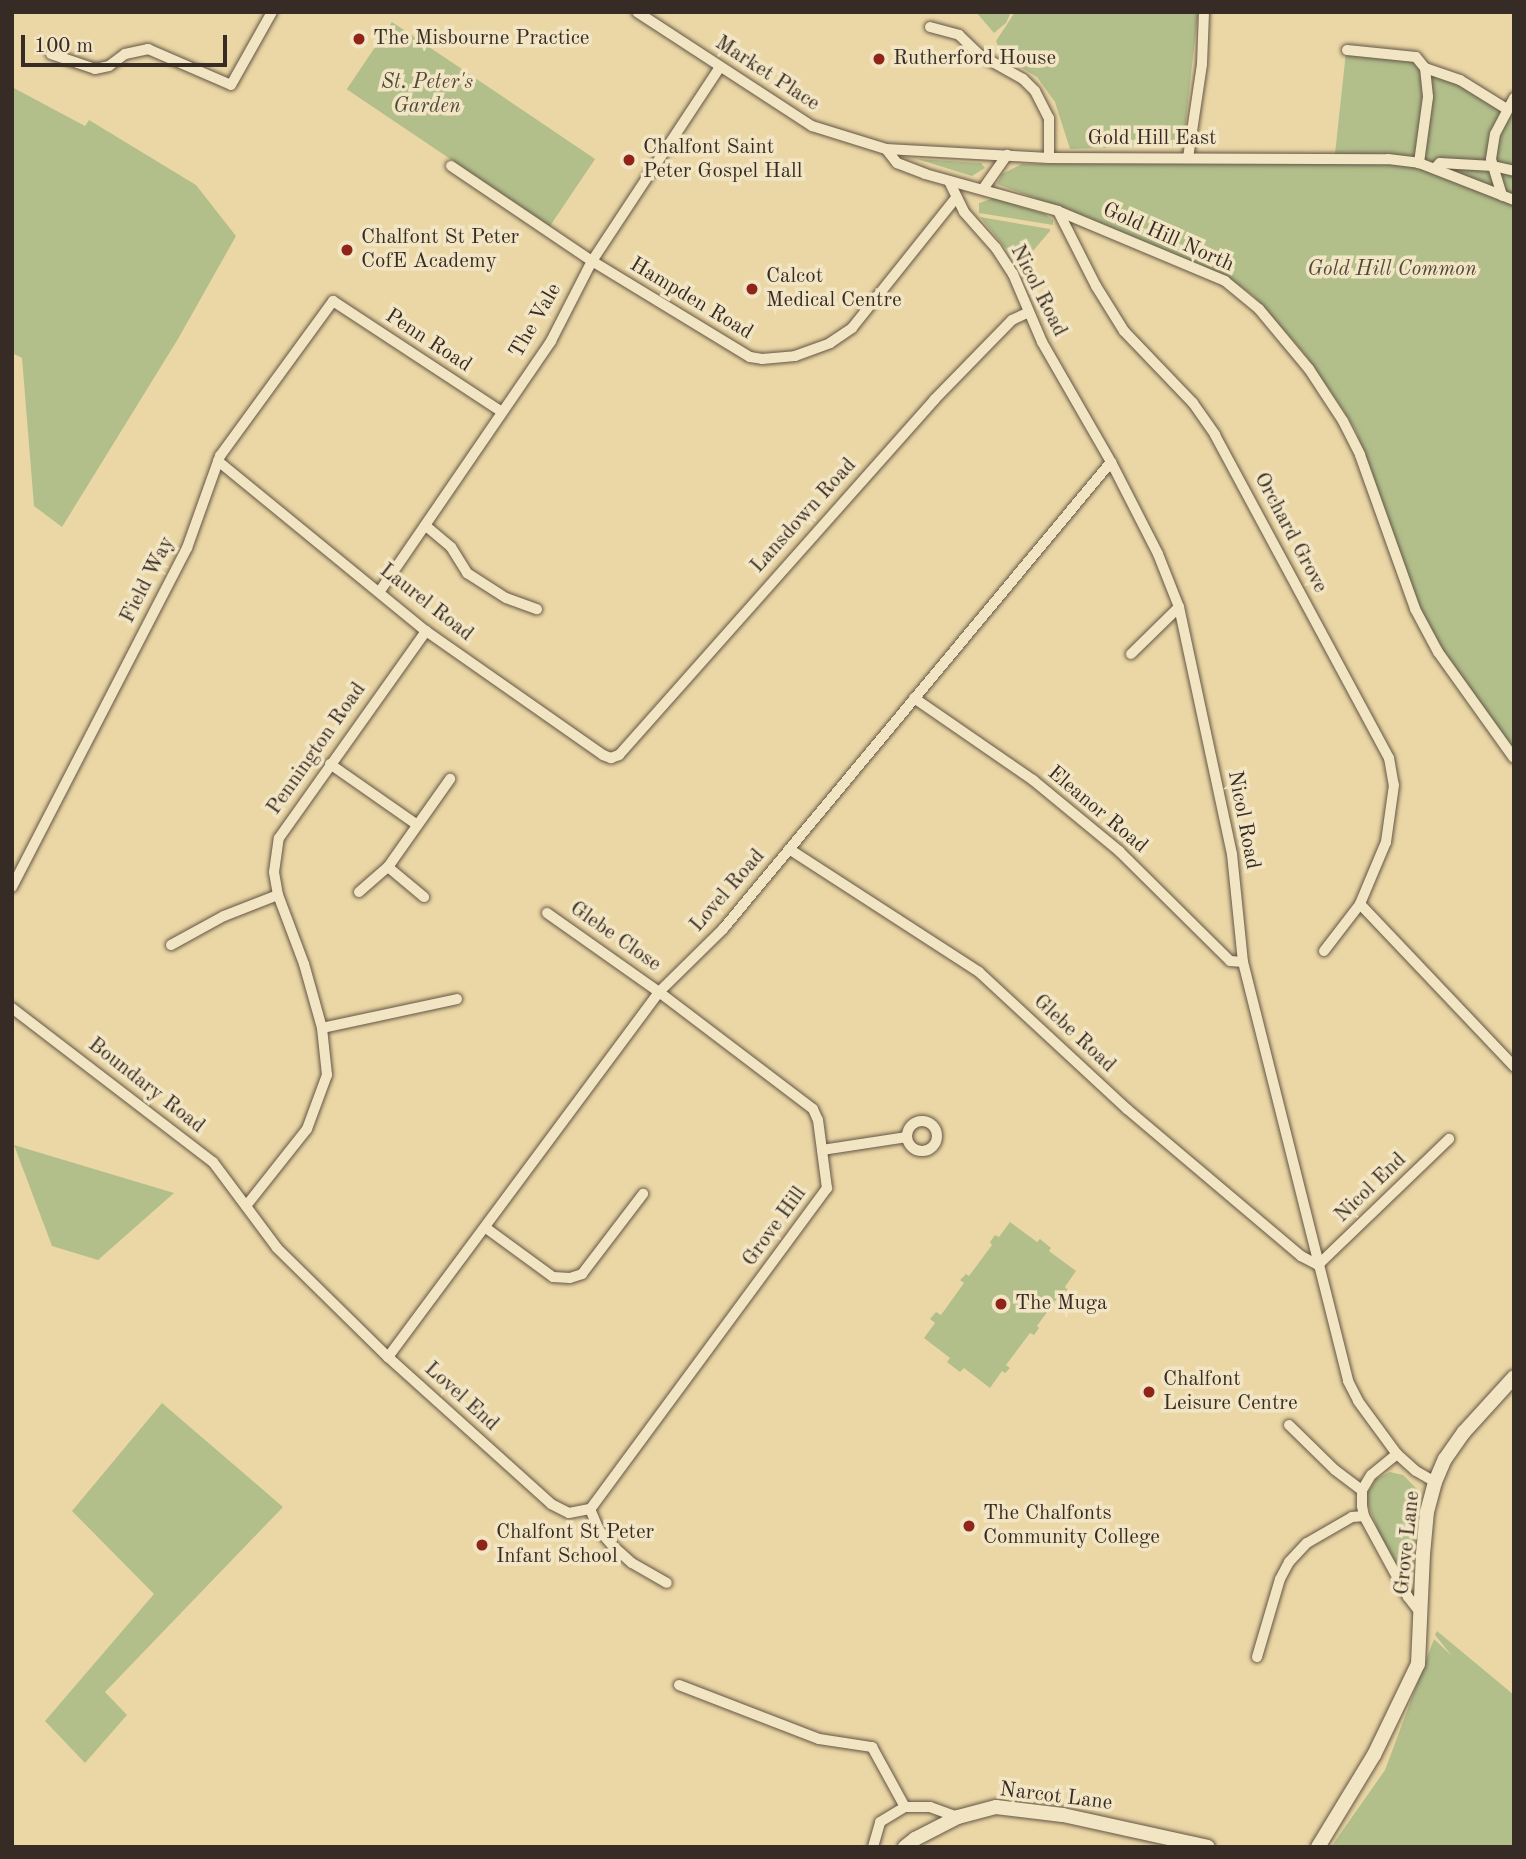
<!DOCTYPE html>
<html>
<head>
<meta charset="utf-8">
<style>
	body { margin:0 }
	#map { position:relative; width:1526px; height:1859px; overflow:hidden; background:#ebd7a5; font-family:"Old Standard TT",serif }
	div>[style] { position:absolute }
	[style*='--x'] { left:calc(var(--x)*1px); top:calc(var(--y)*1px); width:calc(var(--w)*1px); rotate:calc(var(--a)*1deg) }
	.green>* { inset:0; background:#b2bf8b; transform-origin:0 0 }
	.roads { filter:drop-shadow(0 0 2px #645646) drop-shadow(0 0 2px #645646) }
	.minor>* { height:10px; margin:-5px; padding:0 5px; transform-origin:5px; border-radius:5px; background:#f2e5c4 }
	.minor>.ring { margin:-5px; padding:0; box-sizing:content-box; background:none; border:10px solid #f2e5c4; border-radius:50% }
	.tertiary>* { height:14px; margin:-7px; padding:0 7px; transform-origin:7px; border-radius:7px; background:#f2e5c4 }
	.dots>* { width:19px; height:19px; translate:-50% -50%; box-sizing:border-box; border:4px solid #f2e5c4; border-radius:50% }
	span { translate:-50% -50%; white-space:nowrap; text-align:center; line-height:1.15; -webkit-text-stroke:7px #f2e5c4; paint-order:stroke }
	.poi-label { font-size:21px; color:#372b26 }
	.left { translate:0 -50%; text-align:left }
	.street-label { font-size:21px; color:#372b26 }
	.park-label { font-size:21px; color:#50493a; font-style:italic }
	.frame { position:absolute; inset:0; border:14px solid #372b26; pointer-events:none }
	.scale { position:absolute; left:21px; top:35px; width:206px; height:32px; box-sizing:border-box; border:4px solid #372b26; border-top:0; padding-left:9px; font-size:21px; line-height:24px; white-space:nowrap; color:#372b26; -webkit-text-stroke:5px #f2e5c4; paint-order:stroke }
</style>
</head>
<body>
<div id="map">
	<div class="green">
		<div style="clip-path:polygon(976px 12px,1011px 12px,1006px 23px,994px 33px)"></div>
		<div style="clip-path:polygon(1015px 12px,1198px 12px,1183px 146px,1070px 149px,1055px 102px,1037px 77px,1002px 56px,996px 41px)"></div>
		<div style="left:392px;top:22px;width:245px;height:81px;rotate:34deg"></div>
		<div style="clip-path:polygon(1346px 52px,1406px 58px,1514px 105px,1514px 750px,1451px 664px,1422px 613px,1356px 431px,1344px 411px,1304px 353px,1254px 296px,1226px 276px,1088px 218px,997px 184px,1002px 174px,1022px 164px,1334px 163px)"></div>
		<div style="clip-path:polygon(12px 87px,85px 126px,89px 120px,196px 185px,236px 236px,178px 339px,62px 527px,34px 506px,22px 358px,12px 353px)"></div>
		<div style="clip-path:polygon(917px 159px,981px 163px,985px 168px,972px 176px)"></div>
		<div style="clip-path:polygon(994px 198px,1045px 214px,1053px 220px,1053px 225px,979px 213px,979px 203px)"></div>
		<div style="clip-path:polygon(980px 217px,1050px 229px,1050px 231px,1020px 266px)"></div>
		<div style="clip-path:polygon(14px 1145px,174px 1193px,98px 1260px,52px 1246px)"></div>
		<div style="clip-path:polygon(1010px 1222px,1037px 1242px,1040px 1239px,1051px 1248px,1049px 1251px,1076px 1271px,1065px 1287px,1068px 1290px,1063px 1296px,1060px 1294px,1037px 1326px,1039px 1328px,1034px 1335px,1030px 1333px,1006px 1365px,1010px 1368px,1005px 1373px,1002px 1371px,990px 1388px,964px 1368px,960px 1372px,947px 1362px,950px 1358px,924px 1338px,935px 1323px,930px 1319px,936px 1312px,941px 1315px,964px 1283px,960px 1280px,966px 1274px,969px 1276px,992px 1245px,990px 1242px,995px 1235px,999px 1237px)"></div>
		<div style="clip-path:polygon(162px 1403px,283px 1507px,105px 1692px,127px 1715px,85px 1763px,45px 1721px,154px 1594px,72px 1511px)"></div>
		<div style="clip-path:polygon(1390px 1472px,1403px 1475px,1418px 1490px,1412px 1588px,1384px 1545px,1367px 1502px,1367px 1494px,1376px 1479px)"></div>
		<div style="clip-path:polygon(1437px 1631px,1514px 1695px,1514px 1847px,1331px 1847px,1385px 1770px,1434px 1639px,1452px 1656px,1435px 1635px)"></div>
	</div>
	<div class="roads">
		<div class="minor">
			<div style="--x:637;--y:12;--w:209;--a:33.1"></div>
			<div style="--x:812;--y:126;--w:77;--a:17.3"></div>
			<div style="--x:886;--y:149;--w:163;--a:3.2"></div>
			<div style="--x:1049;--y:158;--w:339;--a:0.2"></div>
			<div style="--x:1388;--y:159;--w:31;--a:7"></div>
			<div style="--x:1419;--y:163;--w:102;--a:21.3"></div>
			<div style="--x:930;--y:27;--w:30;--a:15"></div>
			<div style="--x:959;--y:35;--w:29;--a:44"></div>
			<div style="--x:980;--y:55;--w:49;--a:29.2"></div>
			<div style="--x:1023;--y:79;--w:17;--a:45"></div>
			<div style="--x:1035;--y:91;--w:30;--a:63"></div>
			<div style="--x:1049;--y:118;--w:40;--a:90"></div>
			<div style="--x:1347;--y:50;--w:69;--a:5.8"></div>
			<div style="--x:1416;--y:57;--w:14;--a:51"></div>
			<div style="--x:1425;--y:68;--w:29;--a:84"></div>
			<div style="--x:1428;--y:97;--w:67;--a:97.8"></div>
			<div style="--x:51;--y:54;--w:46;--a:18.8"></div>
			<div style="--x:95;--y:69;--w:14;--a:-12"></div>
			<div style="--x:109;--y:66;--w:20;--a:-37"></div>
			<div style="--x:125;--y:54;--w:24;--a:-12"></div>
			<div style="--x:148;--y:49;--w:90;--a:23.4"></div>
			<div style="--x:231;--y:85;--w:84;--a:-60.7"></div>
			<div style="--x:1425;--y:68;--w:37;--a:19"></div>
			<div style="--x:1460;--y:80;--w:55;--a:31.7"></div>
			<div style="--x:886;--y:149;--w:18;--a:52"></div>
			<div style="--x:897;--y:163;--w:30;--a:21"></div>
			<div style="--x:925;--y:174;--w:138;--a:15.5"></div>
			<div style="--x:1058;--y:211;--w:181;--a:22.7"></div>
			<div style="--x:1225;--y:281;--w:44;--a:39.5"></div>
			<div style="--x:1259;--y:309;--w:78;--a:50.2"></div>
			<div style="--x:1309;--y:369;--w:62;--a:56.8"></div>
			<div style="--x:1343;--y:421;--w:38;--a:63"></div>
			<div style="--x:1360;--y:455;--w:164;--a:70.3"></div>
			<div style="--x:1415;--y:609;--w:49;--a:61.9"></div>
			<div style="--x:1438;--y:652;--w:130;--a:54.4"></div>
			<div style="--x:1188;--y:158;--w:95;--a:-81.5"></div>
			<div style="--x:1202;--y:64;--w:52;--a:-87.8"></div>
			<div style="--x:451;--y:166;--w:170;--a:34"></div>
			<div style="--x:592;--y:261;--w:185;--a:31.3"></div>
			<div style="--x:750;--y:357;--w:12;--a:9"></div>
			<div style="--x:762;--y:359;--w:33;--a:-5"></div>
			<div style="--x:795;--y:356;--w:37;--a:-20"></div>
			<div style="--x:830;--y:343;--w:27;--a:-34"></div>
			<div style="--x:852;--y:328;--w:165;--a:-51.4"></div>
			<div style="--x:1493;--y:166;--w:31;--a:73"></div>
			<div style="--x:1493;--y:166;--w:22;--a:13"></div>
			<div style="--x:1435;--y:168;--w:7;--a:-45"></div>
			<div style="--x:1440;--y:163;--w:53;--a:3.2"></div>
			<div style="--x:1493;--y:166;--w:7;--a:-106"></div>
			<div style="--x:1491;--y:159;--w:25;--a:-81"></div>
			<div style="--x:1495;--y:134;--w:41;--a:-62.2"></div>
			<div style="--x:949;--y:181;--w:34;--a:64"></div>
			<div style="--x:964;--y:212;--w:48;--a:48.4"></div>
			<div style="--x:996;--y:248;--w:31;--a:57"></div>
			<div style="--x:1013;--y:274;--w:74;--a:66.9"></div>
			<div style="--x:1042;--y:342;--w:138;--a:60.1"></div>
			<div style="--x:1111;--y:462;--w:103;--a:62.9"></div>
			<div style="--x:1158;--y:554;--w:57;--a:68.4"></div>
			<div style="--x:1179;--y:607;--w:253;--a:77.9"></div>
			<div style="--x:1232;--y:854;--w:109;--a:84.2"></div>
			<div style="--x:1243;--y:962;--w:432;--a:75.9"></div>
			<div style="--x:1348;--y:1381;--w:22;--a:63"></div>
			<div style="--x:1358;--y:1401;--w:66;--a:53.7"></div>
			<div style="--x:1397;--y:1454;--w:25;--a:42"></div>
			<div style="--x:1416;--y:1471;--w:22;--a:30"></div>
			<div style="--x:983;--y:189;--w:42;--a:-54.8"></div>
			<div style="--x:1058;--y:211;--w:84;--a:63.1"></div>
			<div style="--x:1096;--y:286;--w:53;--a:58.1"></div>
			<div style="--x:1124;--y:331;--w:100;--a:46.2"></div>
			<div style="--x:1193;--y:403;--w:39;--a:55"></div>
			<div style="--x:1215;--y:435;--w:367;--a:61.7"></div>
			<div style="--x:1389;--y:758;--w:27;--a:80"></div>
			<div style="--x:1394;--y:785;--w:58;--a:98"></div>
			<div style="--x:1386;--y:842;--w:67;--a:112.8"></div>
			<div style="--x:1360;--y:904;--w:224;--a:46.5"></div>
			<div style="--x:218;--y:461;--w:269;--a:39.3"></div>
			<div style="--x:426;--y:631;--w:216;--a:35"></div>
			<div style="--x:603;--y:755;--w:9;--a:21"></div>
			<div style="--x:611;--y:758;--w:9;--a:-21"></div>
			<div style="--x:619;--y:755;--w:475;--a:-48.4"></div>
			<div style="--x:934;--y:400;--w:112;--a:-45.7"></div>
			<div style="--x:1012;--y:320;--w:17;--a:-25"></div>
			<div style="--x:426;--y:526;--w:33;--a:40"></div>
			<div style="--x:451;--y:547;--w:31;--a:58"></div>
			<div style="--x:467;--y:573;--w:46;--a:32.7"></div>
			<div style="--x:506;--y:598;--w:33;--a:20"></div>
			<div style="--x:380;--y:591;--w:303;--a:-55.6"></div>
			<div style="--x:551;--y:341;--w:90;--a:-62.9"></div>
			<div style="--x:592;--y:261;--w:232;--a:-56.6"></div>
			<div style="--x:1131;--y:654;--w:67;--a:-44.4"></div>
			<div style="--x:914;--y:698;--w:145;--a:34.6"></div>
			<div style="--x:1033;--y:780;--w:112;--a:39.5"></div>
			<div style="--x:1119;--y:851;--w:156;--a:44.7"></div>
			<div style="--x:1230;--y:961;--w:13;--a:4"></div>
			<div style="--x:330;--y:764;--w:105;--a:34.9"></div>
			<div style="--x:789;--y:849;--w:226;--a:32.9"></div>
			<div style="--x:979;--y:972;--w:202;--a:42.8"></div>
			<div style="--x:1127;--y:1109;--w:228;--a:40.2"></div>
			<div style="--x:1301;--y:1256;--w:19;--a:28"></div>
			<div style="--x:1318;--y:1265;--w:182;--a:-43.9"></div>
			<div style="--x:388;--y:867;--w:47;--a:39.8"></div>
			<div style="--x:12;--y:887;--w:382;--a:-62.7"></div>
			<div style="--x:187;--y:548;--w:98;--a:-70.3"></div>
			<div style="--x:220;--y:456;--w:192;--a:-53.9"></div>
			<div style="--x:333;--y:301;--w:202;--a:33.3"></div>
			<div style="--x:359;--y:892;--w:38;--a:-41"></div>
			<div style="--x:388;--y:867;--w:108;--a:-54.8"></div>
			<div style="--x:547;--y:913;--w:137;--a:35.2"></div>
			<div style="--x:659;--y:992;--w:193;--a:37.2"></div>
			<div style="--x:813;--y:1109;--w:12;--a:66"></div>
			<div style="--x:818;--y:1120;--w:69;--a:82.5"></div>
			<div style="--x:827;--y:1188;--w:399;--a:126.4"></div>
			<div style="--x:171;--y:945;--w:60;--a:-28.7"></div>
			<div style="--x:224;--y:916;--w:58;--a:-21.3"></div>
			<div style="--x:1324;--y:951;--w:59;--a:-52.5"></div>
			<div style="--x:12;--y:1008;--w:253;--a:37.5"></div>
			<div style="--x:213;--y:1162;--w:107;--a:53.3"></div>
			<div style="--x:277;--y:1248;--w:156;--a:44.5"></div>
			<div style="--x:388;--y:1357;--w:219;--a:42"></div>
			<div style="--x:551;--y:1504;--w:20;--a:27"></div>
			<div style="--x:569;--y:1513;--w:21;--a:-11"></div>
			<div style="--x:590;--y:1509;--w:23;--a:67"></div>
			<div style="--x:599;--y:1530;--w:23;--a:49"></div>
			<div style="--x:614;--y:1547;--w:24;--a:42"></div>
			<div style="--x:632;--y:1563;--w:40;--a:29.7"></div>
			<div style="--x:322;--y:1028;--w:138;--a:-12.1"></div>
			<div class="ring" style="left:907px;top:1121px;width:20px;height:20px"></div>
			<div style="--x:822;--y:1150;--w:86;--a:-8.7"></div>
			<div style="--x:246;--y:1206;--w:98;--a:-51.6"></div>
			<div style="--x:307;--y:1129;--w:58;--a:-69.7"></div>
			<div style="--x:327;--y:1075;--w:47;--a:-96.1"></div>
			<div style="--x:322;--y:1028;--w:66;--a:-105.7"></div>
			<div style="--x:304;--y:964;--w:74;--a:-110.6"></div>
			<div style="--x:278;--y:895;--w:23;--a:-100"></div>
			<div style="--x:274;--y:872;--w:34;--a:-82"></div>
			<div style="--x:279;--y:838;--w:254;--a:-54.6"></div>
			<div style="--x:486;--y:1228;--w:83;--a:36.2"></div>
			<div style="--x:553;--y:1277;--w:17;--a:3"></div>
			<div style="--x:570;--y:1278;--w:13;--a:-18"></div>
			<div style="--x:582;--y:1274;--w:101;--a:-52.7"></div>
			<div style="--x:388;--y:1357;--w:455;--a:-53.4"></div>
			<div style="--x:659;--y:992;--w:90;--a:-44.5"></div>
			<div style="--x:723;--y:929;--w:607;--a:-50.28"></div>
			<div style="--x:1289;--y:1425;--w:64;--a:44.4"></div>
			<div style="--x:1335;--y:1470;--w:34;--a:37"></div>
			<div style="--x:1397;--y:1454;--w:33;--a:141"></div>
			<div style="--x:1371;--y:1475;--w:17;--a:121"></div>
			<div style="--x:1362;--y:1490;--w:16;--a:90"></div>
			<div style="--x:1362;--y:1506;--w:10;--a:79"></div>
			<div style="--x:1364;--y:1516;--w:92;--a:61.5"></div>
			<div style="--x:1408;--y:1597;--w:23;--a:52"></div>
			<div style="--x:1257;--y:1657;--w:81;--a:-73.6"></div>
			<div style="--x:1280;--y:1579;--w:19;--a:-62"></div>
			<div style="--x:1289;--y:1562;--w:26;--a:-47"></div>
			<div style="--x:1307;--y:1543;--w:52;--a:-30"></div>
			<div style="--x:1352;--y:1517;--w:12;--a:-5"></div>
			<div style="--x:679;--y:1685;--w:150;--a:21.1"></div>
			<div style="--x:819;--y:1739;--w:54;--a:8.6"></div>
			<div style="--x:872;--y:1747;--w:68;--a:61.2"></div>
			<div style="--x:873;--y:1847;--w:26;--a:-74"></div>
			<div style="--x:880;--y:1822;--w:29;--a:-31"></div>
			<div style="--x:905;--y:1807;--w:25;--a:0"></div>
			<div style="--x:930;--y:1807;--w:30;--a:20"></div>
		</div>
		<div class="tertiary">
			<div style="--x:905;--y:1847;--w:13;--a:-39"></div>
			<div style="--x:915;--y:1839;--w:48;--a:-27.1"></div>
			<div style="--x:958;--y:1817;--w:39;--a:-15"></div>
			<div style="--x:996;--y:1807;--w:67;--a:6.8"></div>
			<div style="--x:1063;--y:1815;--w:148;--a:12.4"></div>
			<div style="--x:1318;--y:1847;--w:108;--a:-58.7"></div>
			<div style="--x:1374;--y:1755;--w:101;--a:-64.2"></div>
			<div style="--x:1418;--y:1664;--w:110;--a:-87.4"></div>
			<div style="--x:1423;--y:1554;--w:42;--a:-84.6"></div>
			<div style="--x:1427;--y:1512;--w:31;--a:-75"></div>
			<div style="--x:1435;--y:1482;--w:25;--a:-67"></div>
			<div style="--x:1445;--y:1459;--w:33;--a:-55"></div>
			<div style="--x:1464;--y:1432;--w:74;--a:-47.7"></div>
		</div>
	</div>
	<div class="dots">
		<div style="left:359px;top:39px;background:#8f2418"></div>
		<div style="left:879px;top:59px;background:#8f2418"></div>
		<div style="left:629px;top:160px;background:#8f2418"></div>
		<div style="left:347px;top:250px;background:#8f2418"></div>
		<div style="left:752px;top:289px;background:#8f2418"></div>
		<div style="left:1001px;top:1304px;background:#8f2418"></div>
		<div style="left:1149px;top:1392px;background:#8f2418"></div>
		<div style="left:969px;top:1526px;background:#8f2418"></div>
		<div style="left:482px;top:1545px;background:#8f2418"></div>
	</div>
	<div class="poi-label">
		<span class="left" style="left:373px;top:39px">The Misbourne Practice</span>
		<span class="left" style="left:893px;top:59px">Rutherford House</span>
		<span class="left" style="left:643px;top:160px">Chalfont Saint<br>Peter Gospel Hall</span>
		<span class="left" style="left:361px;top:250px">Chalfont St Peter<br>CofE Academy</span>
		<span class="left" style="left:766px;top:289px">Calcot<br>Medical Centre</span>
		<span class="left" style="left:1015px;top:1304px">The Muga</span>
		<span class="left" style="left:1163px;top:1392px">Chalfont<br>Leisure Centre</span>
		<span class="left" style="left:983px;top:1526px">The Chalfonts<br>Community College</span>
		<span class="left" style="left:496px;top:1545px">Chalfont St Peter<br>Infant School</span>
	</div>
	<div class="street-label">
		<span style="left:767px;top:74px;rotate:33deg">Market Place</span>
		<span style="left:1152px;top:139px">Gold Hill East</span>
		<span style="left:1168px;top:238px;rotate:24deg">Gold Hill North</span>
		<span style="left:1038px;top:291px;rotate:63deg">Nicol Road</span>
		<span style="left:691px;top:299px;rotate:31deg">Hampden Road</span>
		<span style="left:536px;top:321px;rotate:-60deg">The Vale</span>
		<span style="left:428px;top:341px;rotate:33deg">Penn Road</span>
		<span style="left:804px;top:516px;rotate:-48deg">Lansdown Road</span>
		<span style="left:1290px;top:533px;rotate:62deg">Orchard Grove</span>
		<span style="left:148px;top:580px;rotate:-63deg">Field Way</span>
		<span style="left:426px;top:603px;rotate:38deg">Laurel Road</span>
		<span style="left:317px;top:749px;rotate:-55deg">Pennington Road</span>
		<span style="left:1097px;top:810px;rotate:40deg">Eleanor Road</span>
		<span style="left:1243px;top:820px;rotate:79deg">Nicol Road</span>
		<span style="left:728px;top:891px;rotate:-49deg">Lovel Road</span>
		<span style="left:615px;top:937px;rotate:35deg">Glebe Close</span>
		<span style="left:1074px;top:1034px;rotate:43deg">Glebe Road</span>
		<span style="left:146px;top:1086px;rotate:38deg">Boundary Road</span>
		<span style="left:1371px;top:1188px;rotate:-44deg">Nicol End</span>
		<span style="left:775px;top:1227px;rotate:-54deg">Grove Hill</span>
		<span style="left:461px;top:1397px;rotate:42deg">Lovel End</span>
		<span style="left:1408px;top:1543px;rotate:-84deg">Grove Lane</span>
		<span style="left:1056px;top:1797px;rotate:7deg">Narcot Lane</span>
	</div>
	<div class="park-label">
		<span style="left:427px;top:95px">St. Peter's<br>Garden</span>
		<span style="left:1392px;top:270px">Gold Hill Common</span>
	</div>
	<div class="frame"></div>
	<div class="scale">100 m</div>
</div>
</body>
</html>
